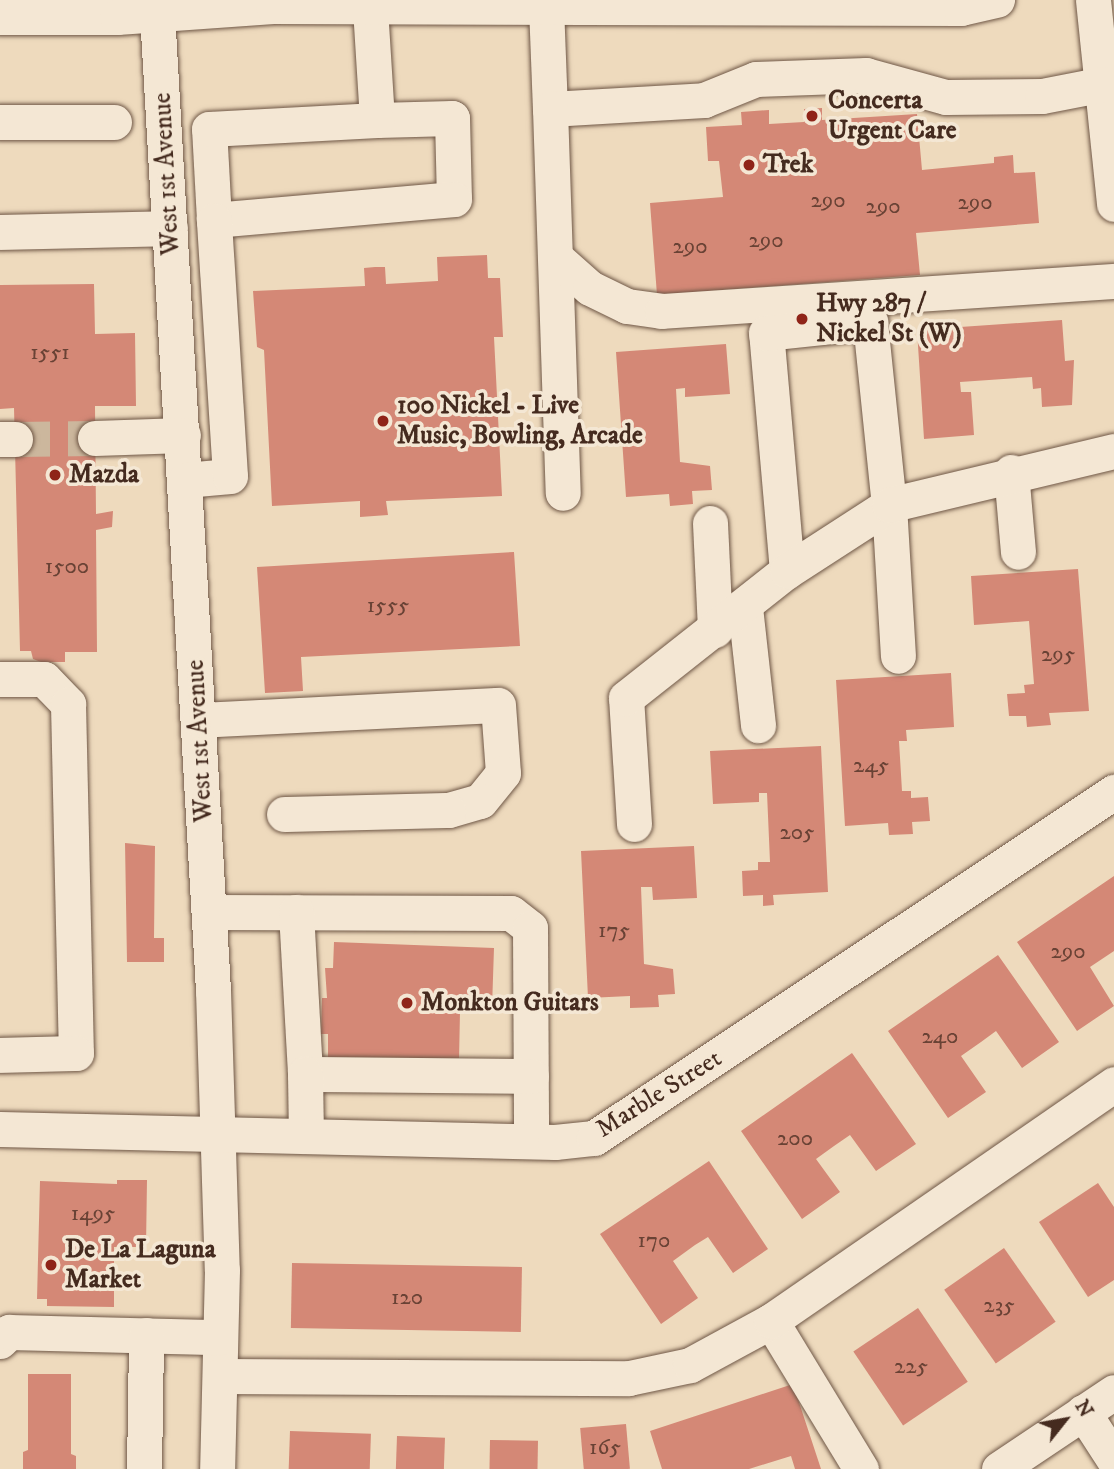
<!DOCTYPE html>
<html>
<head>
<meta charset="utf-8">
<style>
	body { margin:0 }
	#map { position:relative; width:1114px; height:1469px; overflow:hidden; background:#eedabd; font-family:"IM FELL DW Pica",serif }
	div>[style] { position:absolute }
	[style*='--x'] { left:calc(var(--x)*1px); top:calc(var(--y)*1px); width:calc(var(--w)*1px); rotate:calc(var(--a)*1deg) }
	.building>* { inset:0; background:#d48876; transform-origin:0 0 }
	.minor-tunnel>* { height:35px; margin-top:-17.5px; transform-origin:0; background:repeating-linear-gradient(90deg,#ccb79d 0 35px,transparent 0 53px) }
	.roads { filter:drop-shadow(0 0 2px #6f5746) drop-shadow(0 0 2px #6f5746) }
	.minor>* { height:35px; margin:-17.5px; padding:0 17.5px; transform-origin:17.5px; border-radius:17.5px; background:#f4e7d4 }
	.dots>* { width:19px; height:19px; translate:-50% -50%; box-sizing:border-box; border:4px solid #f4e7d4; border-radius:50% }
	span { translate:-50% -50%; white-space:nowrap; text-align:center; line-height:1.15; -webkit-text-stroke:7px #f4e7d4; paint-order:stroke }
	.number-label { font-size:23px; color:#694235 }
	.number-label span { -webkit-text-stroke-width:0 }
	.poi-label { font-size:26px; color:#452b1f; font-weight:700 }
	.left { translate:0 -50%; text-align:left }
	.street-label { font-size:26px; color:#452b1f }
	.north { position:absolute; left:1030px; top:1385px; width:70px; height:70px; -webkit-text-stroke:5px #f4e7d4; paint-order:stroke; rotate:59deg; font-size:19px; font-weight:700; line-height:28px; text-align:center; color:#452b1f }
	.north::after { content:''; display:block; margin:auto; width:24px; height:32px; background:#452b1f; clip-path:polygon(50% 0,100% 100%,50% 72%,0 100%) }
</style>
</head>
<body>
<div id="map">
	<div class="building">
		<div style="clip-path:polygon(822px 108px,822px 120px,917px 114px,922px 170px,994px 163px,994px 157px,1013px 155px,1014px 173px,1035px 172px,1039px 223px,916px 233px,920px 275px,657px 295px,650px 203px,723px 197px,719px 161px,708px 161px,706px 127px,742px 125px,741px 112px,769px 110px,769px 124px,804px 122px,804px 109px)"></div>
		<div style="clip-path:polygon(487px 255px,488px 278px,500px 278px,503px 337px,494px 337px,502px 496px,386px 501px,388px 515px,360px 517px,360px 501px,272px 506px,264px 350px,257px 347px,253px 291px,365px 286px,364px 268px,375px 267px,385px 267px,386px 284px,438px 281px,437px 257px)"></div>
		<div style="clip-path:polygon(94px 284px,95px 334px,135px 333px,136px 406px,95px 406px,96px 514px,113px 511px,112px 527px,96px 530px,97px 652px,65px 652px,65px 662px,41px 662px,33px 659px,31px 651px,20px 651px,14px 408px,0 409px,0 285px)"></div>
		<div style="clip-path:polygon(1062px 320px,1065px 361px,1074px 360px,1072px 405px,1042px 407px,1041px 388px,1033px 389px,1032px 377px,960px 382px,961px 392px,971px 392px,974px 435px,924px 439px,917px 330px)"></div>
		<div style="clip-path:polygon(726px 344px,730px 394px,685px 397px,685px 388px,676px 389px,680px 462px,710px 466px,712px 490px,692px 491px,693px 504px,670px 506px,669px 494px,626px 497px,616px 352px)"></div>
		<div style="clip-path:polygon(514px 552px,520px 646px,301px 657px,303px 691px,265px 693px,257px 567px)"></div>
		<div style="clip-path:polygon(1078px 569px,1089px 711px,1049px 713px,1051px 725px,1027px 727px,1026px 716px,1009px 716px,1007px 694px,1025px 693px,1024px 685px,1034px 684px,1029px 621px,974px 625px,971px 576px)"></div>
		<div style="clip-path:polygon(951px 673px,954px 727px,906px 730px,907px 741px,899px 741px,902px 791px,911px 791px,911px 798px,928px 797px,930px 821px,912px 822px,913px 834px,889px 835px,888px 823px,845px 826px,836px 680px)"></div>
		<div style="clip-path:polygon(821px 746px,828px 892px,773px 895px,774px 905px,763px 906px,763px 895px,743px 896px,742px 871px,758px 870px,758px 862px,770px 862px,767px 793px,759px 793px,759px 802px,713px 804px,710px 751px)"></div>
		<div style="clip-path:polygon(125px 843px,155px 846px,154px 938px,164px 938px,164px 962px,127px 962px)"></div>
		<div style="clip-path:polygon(694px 846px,697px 898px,653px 900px,652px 887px,641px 887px,644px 964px,673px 969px,675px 994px,658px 995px,659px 1007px,630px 1008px,630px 996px,588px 998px,581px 851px)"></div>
		<div style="clip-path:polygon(1114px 876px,1114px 951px,1090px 967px,1114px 1006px,1077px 1031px,1017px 942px)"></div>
		<div style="clip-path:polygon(334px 942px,494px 948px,492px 1008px,460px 1012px,459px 1061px,328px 1059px,328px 1034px,321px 1034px,322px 998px,327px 998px,325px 968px,333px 968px)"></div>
		<div style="clip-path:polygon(998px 955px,1059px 1042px,1022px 1068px,996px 1031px,981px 1042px,961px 1056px,986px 1092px,948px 1118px,888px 1031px)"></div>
		<div style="clip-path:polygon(852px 1053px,916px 1144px,876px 1171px,850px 1135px,834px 1146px,816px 1159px,840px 1192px,802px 1219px,741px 1131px)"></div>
		<div style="clip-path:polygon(709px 1161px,768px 1249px,733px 1273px,708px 1237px,695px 1245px,673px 1261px,698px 1298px,661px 1324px,600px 1234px)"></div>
		<div style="clip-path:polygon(117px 1180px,147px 1180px,146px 1247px,114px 1247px,114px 1307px,47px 1306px,47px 1299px,37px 1299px,40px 1181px,117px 1184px)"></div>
		<div style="clip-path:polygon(1098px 1183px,1114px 1207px,1114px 1280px,1088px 1297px,1039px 1222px)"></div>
		<div style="left:1004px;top:1248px;width:90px;height:73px;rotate:55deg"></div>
		<div style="left:292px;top:1263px;width:230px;height:65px;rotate:1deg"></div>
		<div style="left:918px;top:1308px;width:89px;height:78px;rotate:56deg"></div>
		<div style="clip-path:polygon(28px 1374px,71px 1374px,71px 1454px,76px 1456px,76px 1469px,23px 1469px,23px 1452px,28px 1450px)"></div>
		<div style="clip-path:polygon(793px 1384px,821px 1469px,795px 1469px,791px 1456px,749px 1469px,662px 1469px,650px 1431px)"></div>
		<div style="left:626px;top:1424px;width:45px;height:46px;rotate:85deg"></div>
		<div style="left:290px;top:1431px;width:81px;height:38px;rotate:2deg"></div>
		<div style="left:397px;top:1436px;width:48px;height:33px;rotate:2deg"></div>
		<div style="left:490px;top:1440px;width:48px;height:29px;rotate:1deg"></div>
	</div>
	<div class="minor-tunnel">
		<div style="--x:15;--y:439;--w:80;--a:-0.7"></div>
	</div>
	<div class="roads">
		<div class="minor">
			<div style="--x:1093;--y:0;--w:205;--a:84.1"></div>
			<div style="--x:546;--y:6;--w:103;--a:87.8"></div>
			<div style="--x:550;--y:109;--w:154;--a:-3.3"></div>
			<div style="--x:704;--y:100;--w:56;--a:-22"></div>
			<div style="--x:756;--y:79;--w:110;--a:-2.1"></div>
			<div style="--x:866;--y:75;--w:83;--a:15.4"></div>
			<div style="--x:946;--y:97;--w:96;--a:-0.6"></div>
			<div style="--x:1042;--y:96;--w:63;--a:-11"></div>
			<div style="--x:370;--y:8;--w:112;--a:86.4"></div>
			<div style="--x:377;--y:120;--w:75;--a:-1.5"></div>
			<div style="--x:452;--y:118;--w:81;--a:88.6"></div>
			<div style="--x:454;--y:199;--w:241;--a:175"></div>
			<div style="--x:214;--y:220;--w:91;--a:-93.1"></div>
			<div style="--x:209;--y:129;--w:168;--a:-3.1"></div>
			<div style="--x:157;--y:13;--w:979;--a:86.72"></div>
			<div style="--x:213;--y:990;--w:280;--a:88.2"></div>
			<div style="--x:222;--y:1270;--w:199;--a:91.4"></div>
			<div style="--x:0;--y:17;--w:117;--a:0"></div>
			<div style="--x:117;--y:17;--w:156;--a:-4"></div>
			<div style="--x:273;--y:6;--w:688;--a:0.17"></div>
			<div style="--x:961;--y:8;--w:37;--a:-13"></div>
			<div style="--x:550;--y:109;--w:384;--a:88.1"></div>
			<div style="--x:0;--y:122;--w:114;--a:0"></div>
			<div style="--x:0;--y:232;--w:170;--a:-1.3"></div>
			<div style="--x:556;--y:258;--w:45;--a:41.4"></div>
			<div style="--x:590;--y:288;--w:41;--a:25.9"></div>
			<div style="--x:627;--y:306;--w:35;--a:8"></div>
			<div style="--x:662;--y:311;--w:453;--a:-3.8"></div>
			<div style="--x:95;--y:438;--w:88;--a:-2"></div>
			<div style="--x:0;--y:439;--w:15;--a:0"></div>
			<div style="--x:1011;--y:472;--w:80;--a:85"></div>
			<div style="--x:185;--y:480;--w:45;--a:-5.1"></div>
			<div style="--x:230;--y:476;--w:256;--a:-93.6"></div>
			<div style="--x:710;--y:523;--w:107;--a:87.3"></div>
			<div style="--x:787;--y:571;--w:239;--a:-95"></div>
			<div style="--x:766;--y:333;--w:105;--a:-6"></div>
			<div style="--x:870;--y:322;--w:184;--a:84.1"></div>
			<div style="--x:889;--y:505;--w:151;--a:86.6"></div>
			<div style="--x:745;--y:607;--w:119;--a:83.7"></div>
			<div style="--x:0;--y:679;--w:44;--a:0"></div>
			<div style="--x:44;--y:679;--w:35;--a:46"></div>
			<div style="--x:68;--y:704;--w:349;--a:88.7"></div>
			<div style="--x:76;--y:1053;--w:76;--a:178.5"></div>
			<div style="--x:199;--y:720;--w:299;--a:-2.9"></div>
			<div style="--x:498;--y:705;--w:68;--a:85.8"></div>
			<div style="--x:503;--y:773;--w:36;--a:129"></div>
			<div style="--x:480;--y:801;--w:33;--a:164"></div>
			<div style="--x:448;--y:810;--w:164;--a:178.6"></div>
			<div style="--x:634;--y:824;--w:126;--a:-93.6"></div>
			<div style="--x:626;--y:698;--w:205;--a:-38.3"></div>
			<div style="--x:787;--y:571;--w:121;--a:-32.9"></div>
			<div style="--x:889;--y:505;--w:231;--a:-13.5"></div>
			<div style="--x:209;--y:912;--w:302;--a:0.2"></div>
			<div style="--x:511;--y:913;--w:24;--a:38"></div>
			<div style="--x:530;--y:928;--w:213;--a:89.7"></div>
			<div style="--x:296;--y:912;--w:162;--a:86.8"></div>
			<div style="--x:305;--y:1074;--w:226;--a:0.5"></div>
			<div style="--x:305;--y:1074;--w:62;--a:89.1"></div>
			<div style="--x:0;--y:1129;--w:555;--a:1.34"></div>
			<div style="--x:555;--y:1142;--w:39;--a:-6"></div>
			<div style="--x:594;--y:1138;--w:625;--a:-33.64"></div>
			<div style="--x:771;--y:1321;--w:173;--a:58.7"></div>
			<div style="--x:0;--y:1341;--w:13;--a:-45"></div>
			<div style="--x:9;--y:1332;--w:211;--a:1.4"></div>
			<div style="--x:220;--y:1376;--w:409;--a:0.3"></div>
			<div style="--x:629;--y:1378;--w:62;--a:-12"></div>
			<div style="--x:690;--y:1365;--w:92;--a:-28.5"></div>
			<div style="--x:771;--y:1321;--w:417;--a:-34.6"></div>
			<div style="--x:1083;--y:1412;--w:57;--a:57.1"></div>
			<div style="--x:144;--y:1469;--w:134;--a:-89.1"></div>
			<div style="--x:999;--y:1469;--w:138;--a:-33.8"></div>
		</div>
	</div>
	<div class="dots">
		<div style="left:812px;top:116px;background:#8f2418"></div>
		<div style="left:749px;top:165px;background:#8f2418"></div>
		<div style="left:802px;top:319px;background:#8f2418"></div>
		<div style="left:383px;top:421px;background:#8f2418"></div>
		<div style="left:55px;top:475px;background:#8f2418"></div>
		<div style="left:407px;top:1003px;background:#8f2418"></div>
		<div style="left:51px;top:1265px;background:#8f2418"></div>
	</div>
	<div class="number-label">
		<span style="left:828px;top:201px">290</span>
		<span style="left:975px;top:203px">290</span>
		<span style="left:883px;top:207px">290</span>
		<span style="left:766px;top:241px">290</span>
		<span style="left:690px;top:247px">290</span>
		<span style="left:50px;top:353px">1551</span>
		<span style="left:67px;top:567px">1500</span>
		<span style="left:388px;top:606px">1555</span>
		<span style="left:1058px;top:655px">295</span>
		<span style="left:871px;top:766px">245</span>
		<span style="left:797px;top:833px">205</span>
		<span style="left:614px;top:931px">175</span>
		<span style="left:1068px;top:952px">290</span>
		<span style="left:940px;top:1037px">240</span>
		<span style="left:795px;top:1139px">200</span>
		<span style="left:93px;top:1214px">1495</span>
		<span style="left:654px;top:1241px">170</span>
		<span style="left:407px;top:1298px">120</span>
		<span style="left:999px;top:1306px">235</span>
		<span style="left:911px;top:1367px">225</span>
		<span style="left:605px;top:1448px">165</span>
	</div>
	<div class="poi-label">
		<span class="left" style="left:828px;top:116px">Concerta<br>Urgent Care</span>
		<span class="left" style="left:763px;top:165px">Trek</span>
		<span class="left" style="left:816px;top:319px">Hwy 287 /<br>Nickel St (W)</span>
		<span class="left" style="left:397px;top:421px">100 Nickel - Live<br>Music, Bowling, Arcade</span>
		<span class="left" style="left:69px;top:475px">Mazda</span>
		<span class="left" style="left:421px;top:1003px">Monkton Guitars</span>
		<span class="left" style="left:65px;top:1265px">De La Laguna<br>Market</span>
	</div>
	<div class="street-label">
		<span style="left:167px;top:174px;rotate:-93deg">West 1st Avenue</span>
		<span style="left:200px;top:741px;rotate:-93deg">West 1st Avenue</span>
		<span style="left:659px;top:1094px;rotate:-32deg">Marble Street</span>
	</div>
	<div class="north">N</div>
</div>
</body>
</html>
